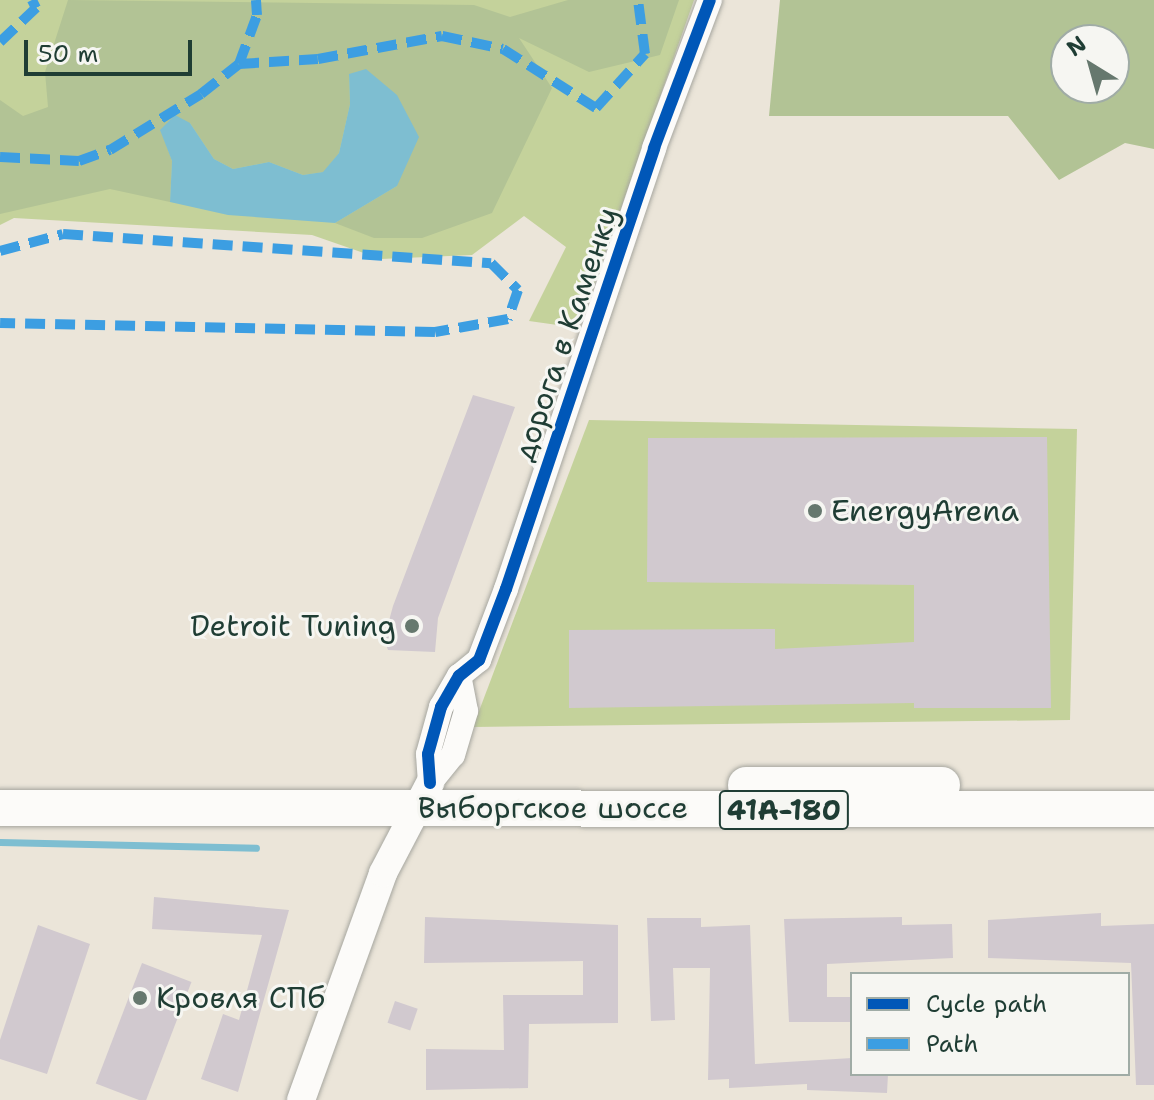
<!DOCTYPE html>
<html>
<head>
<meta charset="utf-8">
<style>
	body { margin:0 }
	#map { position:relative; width:1154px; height:1100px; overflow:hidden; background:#ebe5d9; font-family:"Shantell Sans",sans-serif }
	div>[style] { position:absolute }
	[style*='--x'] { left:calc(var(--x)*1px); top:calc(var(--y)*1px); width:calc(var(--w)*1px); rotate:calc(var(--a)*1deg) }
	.green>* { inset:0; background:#c4d29b }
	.forest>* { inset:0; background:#b2c395 }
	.water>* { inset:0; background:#7ebed1 }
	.stream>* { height:7px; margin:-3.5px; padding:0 3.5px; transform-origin:3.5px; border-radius:3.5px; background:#7ebed1 }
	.building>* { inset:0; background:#d1c9cf; transform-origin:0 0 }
	.roads { filter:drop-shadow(0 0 2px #a6a69f) drop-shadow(0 0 2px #a6a69f) }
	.minor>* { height:24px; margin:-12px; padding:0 12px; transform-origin:12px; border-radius:12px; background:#fcfbf9 }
	.tertiary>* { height:28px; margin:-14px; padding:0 14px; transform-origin:14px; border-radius:14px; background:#fcfbf9 }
	.primary>* { height:36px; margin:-18px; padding:0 18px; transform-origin:18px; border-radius:18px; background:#fcfbf9 }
	.quiet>* { height:10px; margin-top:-5px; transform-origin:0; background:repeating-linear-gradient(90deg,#3c9ee2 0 20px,transparent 0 30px) }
	.cycleway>* { height:12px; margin:-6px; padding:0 6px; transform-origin:6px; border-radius:6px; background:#0057b8 }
	.dots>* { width:22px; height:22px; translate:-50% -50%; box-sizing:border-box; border:4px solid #f6f6f2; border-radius:50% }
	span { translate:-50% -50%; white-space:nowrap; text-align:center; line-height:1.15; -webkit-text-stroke:6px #f6f6f2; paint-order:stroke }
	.shield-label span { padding:2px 6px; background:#f6f6f2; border:2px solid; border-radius:6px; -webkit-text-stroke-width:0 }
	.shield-label { font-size:28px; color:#1f3d34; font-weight:700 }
	.street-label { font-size:30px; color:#1f3d34 }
	.poi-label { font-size:30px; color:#1f3d34 }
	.left { translate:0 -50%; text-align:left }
	.right { translate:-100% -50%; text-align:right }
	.legend { position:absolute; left:850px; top:972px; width:280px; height:104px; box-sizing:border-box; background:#f6f6f2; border:2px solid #a0aca6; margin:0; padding:10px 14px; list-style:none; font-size:24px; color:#1f3d34 }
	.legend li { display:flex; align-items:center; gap:16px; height:40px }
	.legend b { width:40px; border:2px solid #a0aca6 }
	.north { position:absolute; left:1050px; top:24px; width:80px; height:80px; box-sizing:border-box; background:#f6f6f2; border:2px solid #a0aca6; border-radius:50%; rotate:323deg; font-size:22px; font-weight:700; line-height:32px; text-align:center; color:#1f3d34 }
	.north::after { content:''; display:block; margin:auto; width:28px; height:36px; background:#66786e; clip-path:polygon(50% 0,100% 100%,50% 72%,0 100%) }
	.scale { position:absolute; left:24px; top:40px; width:168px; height:36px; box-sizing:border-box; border:4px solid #1f3d34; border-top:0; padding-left:10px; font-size:24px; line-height:28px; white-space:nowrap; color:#1f3d34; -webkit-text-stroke:6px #f6f6f2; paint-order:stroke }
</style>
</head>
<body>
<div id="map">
	<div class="green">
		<div style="clip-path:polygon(0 0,694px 0,579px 328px,529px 321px,566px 247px,524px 216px,472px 255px,381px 259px,312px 235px,14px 218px,0 225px)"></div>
		<div style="clip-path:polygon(589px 420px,1077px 429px,1070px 720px,473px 727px)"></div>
	</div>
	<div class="forest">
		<div style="clip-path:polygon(68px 0,474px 5px,510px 17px,568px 0,679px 0,660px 55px,589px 72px,519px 38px,552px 88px,492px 213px,422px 238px,374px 238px,335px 223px,397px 186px,349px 74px,350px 104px,339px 153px,324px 172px,303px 175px,269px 162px,233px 169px,214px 159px,190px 123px,161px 130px,172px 161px,170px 202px,110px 189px,0 214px,0 100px,23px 116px,48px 107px,45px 72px)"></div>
		<div style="clip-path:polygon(evenodd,780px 0,1154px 0,1154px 149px,1125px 143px,1059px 180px,1008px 116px,769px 116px,780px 0,1114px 40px,1114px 88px,1066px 88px,1066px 40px,1114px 40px)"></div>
	</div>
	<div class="water">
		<div style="clip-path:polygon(366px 69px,397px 95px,419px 137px,397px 186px,335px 223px,228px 215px,170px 202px,172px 161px,160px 130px,175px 115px,190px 123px,214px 159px,233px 169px,269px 162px,303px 175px,323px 172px,339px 153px,350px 104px,349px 74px)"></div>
	</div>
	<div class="stream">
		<div style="--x:0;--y:842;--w:256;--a:1.3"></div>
	</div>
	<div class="building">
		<div style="clip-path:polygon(473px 395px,515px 407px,438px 618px,435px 652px,388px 650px,384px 639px,393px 606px)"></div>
		<div style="clip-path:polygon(1047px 437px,1051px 708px,914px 708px,914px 703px,569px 708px,569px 630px,775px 629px,775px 649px,914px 642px,914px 585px,647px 582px,648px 438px)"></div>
		<div style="clip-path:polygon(154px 897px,289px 910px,238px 1092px,201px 1079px,223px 1014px,239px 1020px,262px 935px,152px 929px)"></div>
		<div style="clip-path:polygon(1101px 913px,1101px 926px,1154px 924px,1154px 1085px,1136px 1085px,1131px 963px,988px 958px,988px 920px)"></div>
		<div style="clip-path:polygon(425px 917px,618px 925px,618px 1023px,529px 1024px,528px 1088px,426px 1090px,426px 1049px,504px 1050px,503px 995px,583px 995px,583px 961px,424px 963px)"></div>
		<div style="clip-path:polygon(902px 917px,902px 925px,952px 924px,953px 958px,827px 964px,827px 997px,852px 997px,852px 1022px,789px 1022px,784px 919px)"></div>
		<div style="clip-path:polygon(647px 918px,701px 918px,701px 927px,750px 925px,755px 1064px,852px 1058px,852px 1074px,888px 1074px,887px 1093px,807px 1090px,807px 1084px,729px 1088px,729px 1079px,708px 1080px,710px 968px,673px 968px,675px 1020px,651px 1021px)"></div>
		<div style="clip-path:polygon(38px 925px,90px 944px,47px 1074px,0 1059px,0 1040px)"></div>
		<div style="left:142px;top:963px;width:53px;height:129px;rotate:21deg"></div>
		<div style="left:395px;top:1001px;width:24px;height:23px;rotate:19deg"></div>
	</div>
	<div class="roads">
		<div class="minor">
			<div style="--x:430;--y:783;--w:29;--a:-94"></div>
			<div style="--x:428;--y:754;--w:49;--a:-74.5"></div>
			<div style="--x:441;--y:707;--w:36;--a:-60"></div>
			<div style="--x:459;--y:676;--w:26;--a:-39"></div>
			<div style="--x:479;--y:660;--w:76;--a:-69.2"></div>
			<div style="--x:506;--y:589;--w:465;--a:-71.4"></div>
			<div style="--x:654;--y:148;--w:158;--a:-69.3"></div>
			<div style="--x:430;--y:783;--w:36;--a:-51"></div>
			<div style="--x:453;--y:755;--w:46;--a:-73.5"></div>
			<div style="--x:466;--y:711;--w:36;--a:-101"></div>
		</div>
		<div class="tertiary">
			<div style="--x:301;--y:1100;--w:241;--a:-70.1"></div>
			<div style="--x:383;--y:873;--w:102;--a:-62.4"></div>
		</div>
		<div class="primary">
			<div style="--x:746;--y:785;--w:196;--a:0"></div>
			<div style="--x:0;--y:808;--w:1154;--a:0.05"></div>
		</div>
	</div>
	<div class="quiet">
		<div style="--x:0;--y:42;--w:50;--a:-43.4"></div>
		<div style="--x:36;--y:8;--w:9;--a:-117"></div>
		<div style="--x:239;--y:64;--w:79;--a:-3.6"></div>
		<div style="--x:318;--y:59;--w:126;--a:-10.5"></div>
		<div style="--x:442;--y:36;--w:62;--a:12"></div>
		<div style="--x:503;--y:49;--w:110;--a:32.4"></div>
		<div style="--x:596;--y:108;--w:73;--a:-47.8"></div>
		<div style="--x:645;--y:54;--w:54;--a:-97.4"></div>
		<div style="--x:0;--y:157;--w:79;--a:2.9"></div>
		<div style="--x:79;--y:161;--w:33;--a:-20"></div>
		<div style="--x:110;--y:150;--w:107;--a:-31.6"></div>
		<div style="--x:201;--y:94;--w:48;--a:-38.3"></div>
		<div style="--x:239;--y:64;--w:52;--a:-69.8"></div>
		<div style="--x:257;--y:15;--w:15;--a:-94"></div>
		<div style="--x:0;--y:251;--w:65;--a:-15.1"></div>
		<div style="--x:63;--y:234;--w:429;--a:3.9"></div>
		<div style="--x:491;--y:263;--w:38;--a:45"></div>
		<div style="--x:518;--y:290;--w:31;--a:109"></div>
		<div style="--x:508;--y:319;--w:74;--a:169.9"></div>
		<div style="--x:435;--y:332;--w:435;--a:-178.8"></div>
	</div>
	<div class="cycleway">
		<div style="--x:430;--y:783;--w:29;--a:-94"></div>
		<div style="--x:428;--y:754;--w:49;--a:-74.5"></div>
		<div style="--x:441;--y:707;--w:36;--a:-60"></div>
		<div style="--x:459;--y:676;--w:26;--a:-39"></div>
		<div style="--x:479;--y:660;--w:76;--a:-69.2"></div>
		<div style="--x:506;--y:589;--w:465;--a:-71.4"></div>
		<div style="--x:654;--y:148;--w:158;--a:-69.3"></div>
	</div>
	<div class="dots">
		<div style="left:815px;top:511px;background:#66786e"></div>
		<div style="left:412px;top:626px;background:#66786e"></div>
		<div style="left:140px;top:998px;background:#66786e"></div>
	</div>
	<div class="shield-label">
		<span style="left:784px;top:810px">41А-180</span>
	</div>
	<div class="street-label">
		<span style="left:566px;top:334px;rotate:-71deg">дорога в Каменку</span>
		<span style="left:553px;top:808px">Выборгское шоссе</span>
	</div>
	<div class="poi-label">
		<span class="left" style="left:831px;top:511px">EnergyArena</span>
		<span class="right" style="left:396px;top:626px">Detroit Tuning</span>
		<span class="left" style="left:156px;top:998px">Кровля СПб</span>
	</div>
	<ul class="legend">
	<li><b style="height:10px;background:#0057b8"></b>Cycle path</li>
	<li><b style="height:10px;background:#3c9ee2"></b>Path</li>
	</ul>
	<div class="north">N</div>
	<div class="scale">50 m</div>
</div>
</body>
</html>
